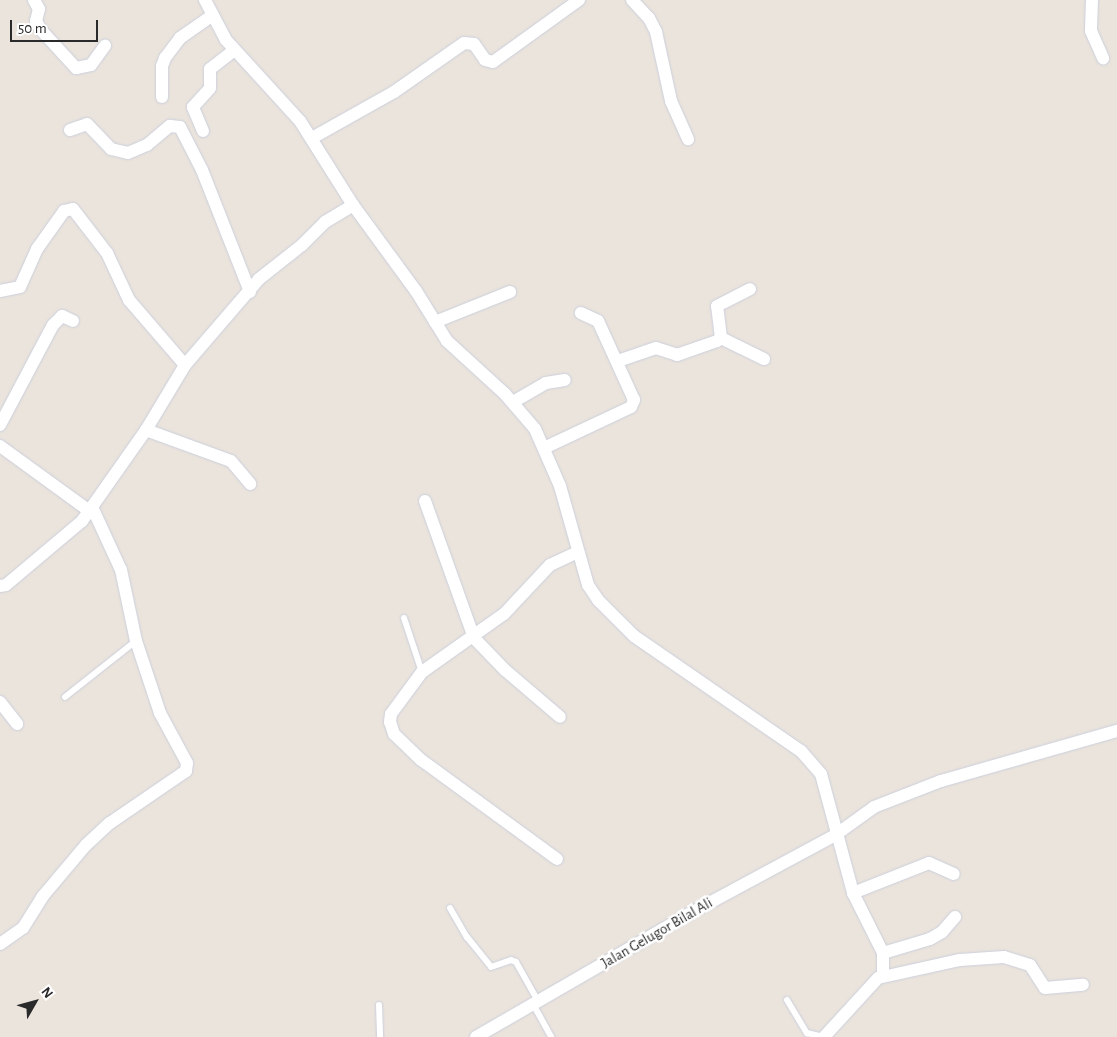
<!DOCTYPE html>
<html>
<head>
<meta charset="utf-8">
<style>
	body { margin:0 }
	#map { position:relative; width:1117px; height:1037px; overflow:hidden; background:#ebe4dd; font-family:"Alegreya Sans",sans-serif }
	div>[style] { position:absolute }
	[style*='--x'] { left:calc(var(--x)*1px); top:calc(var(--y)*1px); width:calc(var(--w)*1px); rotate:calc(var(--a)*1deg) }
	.roads { filter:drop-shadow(0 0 1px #cbcfdb) drop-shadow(0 0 1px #cbcfdb) }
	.service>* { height:6px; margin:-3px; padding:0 3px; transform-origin:3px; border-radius:3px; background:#fff }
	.minor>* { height:12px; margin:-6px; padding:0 6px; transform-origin:6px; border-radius:6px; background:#fff }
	span { translate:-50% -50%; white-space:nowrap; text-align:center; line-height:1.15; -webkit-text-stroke:5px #fff; paint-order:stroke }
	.street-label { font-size:15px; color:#2a2a2a }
	.north { position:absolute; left:10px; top:977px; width:50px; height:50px; -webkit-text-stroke:4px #fff; paint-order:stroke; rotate:52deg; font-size:14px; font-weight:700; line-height:20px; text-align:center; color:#2a2a2a }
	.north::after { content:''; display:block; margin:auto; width:18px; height:22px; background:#2a2a2a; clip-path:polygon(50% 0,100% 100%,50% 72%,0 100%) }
	.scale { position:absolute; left:10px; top:20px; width:88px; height:22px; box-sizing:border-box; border:2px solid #2a2a2a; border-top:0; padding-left:6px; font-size:15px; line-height:18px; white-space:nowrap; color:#2a2a2a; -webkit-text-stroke:4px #fff; paint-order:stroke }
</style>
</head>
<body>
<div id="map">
	<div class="roads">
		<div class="service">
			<div style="--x:404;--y:618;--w:57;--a:71.6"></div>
			<div style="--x:65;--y:697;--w:90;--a:-38.3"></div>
			<div style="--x:450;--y:908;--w:34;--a:60"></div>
			<div style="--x:467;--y:937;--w:38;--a:51"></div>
			<div style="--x:491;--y:967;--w:21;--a:-19"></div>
			<div style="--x:511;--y:960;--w:5;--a:22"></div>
			<div style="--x:516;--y:962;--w:45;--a:60.6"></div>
			<div style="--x:787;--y:1000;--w:39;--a:59"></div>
			<div style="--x:807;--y:1033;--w:17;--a:13"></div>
			<div style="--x:533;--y:1004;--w:38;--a:61"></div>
			<div style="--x:379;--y:1005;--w:32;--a:88"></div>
		</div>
		<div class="minor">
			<div style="--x:34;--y:0;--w:10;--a:61"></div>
			<div style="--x:39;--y:9;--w:12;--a:104"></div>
			<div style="--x:36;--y:21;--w:10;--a:61"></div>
			<div style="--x:41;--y:30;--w:52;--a:47.4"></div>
			<div style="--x:76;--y:68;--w:15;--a:-11"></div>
			<div style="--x:91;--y:65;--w:24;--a:-54"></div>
			<div style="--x:205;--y:0;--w:45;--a:62.3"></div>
			<div style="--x:226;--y:40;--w:110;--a:47.6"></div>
			<div style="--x:300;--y:121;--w:99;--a:57.8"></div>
			<div style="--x:353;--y:205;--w:107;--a:53.8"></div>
			<div style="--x:416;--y:291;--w:59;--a:58.2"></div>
			<div style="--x:447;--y:341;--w:79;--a:42.4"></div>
			<div style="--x:505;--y:394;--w:46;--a:49.4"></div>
			<div style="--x:535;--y:429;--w:62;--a:66.3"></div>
			<div style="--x:560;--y:486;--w:103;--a:74.2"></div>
			<div style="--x:588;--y:585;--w:18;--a:56"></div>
			<div style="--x:598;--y:600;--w:51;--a:45"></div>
			<div style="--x:634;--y:636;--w:203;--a:34.6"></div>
			<div style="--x:801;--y:751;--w:30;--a:49"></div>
			<div style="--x:821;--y:774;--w:123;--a:74.9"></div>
			<div style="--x:853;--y:893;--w:67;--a:63.4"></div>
			<div style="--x:883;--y:953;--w:22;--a:90"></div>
			<div style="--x:632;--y:0;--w:25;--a:47"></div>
			<div style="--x:649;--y:18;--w:16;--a:63"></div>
			<div style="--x:656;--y:32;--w:71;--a:77.7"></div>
			<div style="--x:671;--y:101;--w:42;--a:65.9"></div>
			<div style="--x:1092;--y:0;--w:31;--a:92"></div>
			<div style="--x:1091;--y:31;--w:30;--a:66"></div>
			<div style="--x:162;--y:97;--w:31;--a:-90"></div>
			<div style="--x:162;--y:66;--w:9;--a:-69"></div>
			<div style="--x:165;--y:58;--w:25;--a:-53"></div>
			<div style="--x:180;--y:38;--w:39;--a:-35"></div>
			<div style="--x:70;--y:130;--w:18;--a:-19"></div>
			<div style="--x:87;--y:124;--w:35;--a:46"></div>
			<div style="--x:111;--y:149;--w:17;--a:13"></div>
			<div style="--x:128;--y:153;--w:21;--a:-23"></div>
			<div style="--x:147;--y:145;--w:30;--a:-40"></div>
			<div style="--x:170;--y:126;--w:10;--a:6"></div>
			<div style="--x:180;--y:127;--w:48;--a:62.9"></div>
			<div style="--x:202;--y:170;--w:131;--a:68.5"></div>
			<div style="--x:203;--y:131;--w:26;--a:-113"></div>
			<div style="--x:193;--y:107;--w:25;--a:-48"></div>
			<div style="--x:210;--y:88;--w:19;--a:-90"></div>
			<div style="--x:210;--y:69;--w:31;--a:-38"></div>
			<div style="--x:312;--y:138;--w:94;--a:-29.3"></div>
			<div style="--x:394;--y:92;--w:85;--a:-35"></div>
			<div style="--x:464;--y:43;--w:10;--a:6"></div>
			<div style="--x:474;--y:44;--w:19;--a:55"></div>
			<div style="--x:485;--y:60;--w:8;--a:14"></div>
			<div style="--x:493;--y:62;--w:106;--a:-35.8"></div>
			<div style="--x:0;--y:291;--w:20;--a:-11"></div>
			<div style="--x:20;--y:287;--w:42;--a:-65.9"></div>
			<div style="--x:37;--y:249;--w:47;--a:-54.6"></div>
			<div style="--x:64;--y:211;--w:9;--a:-13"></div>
			<div style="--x:73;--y:209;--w:56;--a:52.3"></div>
			<div style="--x:107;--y:253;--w:52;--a:64.9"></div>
			<div style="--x:129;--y:300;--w:86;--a:49.3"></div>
			<div style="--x:435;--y:322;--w:81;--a:-21.8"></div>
			<div style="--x:721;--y:338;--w:48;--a:26"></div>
			<div style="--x:618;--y:361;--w:40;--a:-18.9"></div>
			<div style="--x:656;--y:348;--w:22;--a:18"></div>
			<div style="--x:677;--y:355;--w:42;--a:-19.3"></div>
			<div style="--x:717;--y:341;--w:5;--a:-37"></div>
			<div style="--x:721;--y:338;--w:32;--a:-97"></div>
			<div style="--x:717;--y:306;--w:37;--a:-27"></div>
			<div style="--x:513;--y:402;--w:38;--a:-30"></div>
			<div style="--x:546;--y:383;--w:19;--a:-9"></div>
			<div style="--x:0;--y:425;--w:113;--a:-62.1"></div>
			<div style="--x:53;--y:325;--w:13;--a:-45"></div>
			<div style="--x:62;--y:316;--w:12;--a:24"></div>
			<div style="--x:146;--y:430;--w:76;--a:-59"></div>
			<div style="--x:185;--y:365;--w:113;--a:-49.3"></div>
			<div style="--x:259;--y:279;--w:55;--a:-38.3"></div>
			<div style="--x:302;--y:245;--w:33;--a:-45"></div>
			<div style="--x:325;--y:222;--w:33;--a:-31"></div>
			<div style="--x:0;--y:446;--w:112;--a:36"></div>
			<div style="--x:544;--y:448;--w:96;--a:-25.2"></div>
			<div style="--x:631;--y:407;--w:8;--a:-67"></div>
			<div style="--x:634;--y:400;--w:87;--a:-114.5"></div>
			<div style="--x:598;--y:321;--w:19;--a:-155"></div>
			<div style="--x:425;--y:501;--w:145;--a:70.3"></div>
			<div style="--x:474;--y:638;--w:45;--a:45.9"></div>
			<div style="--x:505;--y:670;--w:72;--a:40.5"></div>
			<div style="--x:0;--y:586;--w:6;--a:-9"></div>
			<div style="--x:6;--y:585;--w:99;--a:-40.1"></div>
			<div style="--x:82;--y:521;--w:111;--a:-54.9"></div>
			<div style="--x:146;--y:430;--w:90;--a:20"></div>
			<div style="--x:231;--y:461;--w:30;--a:50"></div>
			<div style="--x:0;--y:702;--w:28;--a:52"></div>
			<div style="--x:557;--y:859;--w:168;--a:-143.9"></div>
			<div style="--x:421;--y:760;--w:37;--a:-136"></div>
			<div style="--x:394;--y:734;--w:13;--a:-108"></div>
			<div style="--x:390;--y:722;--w:8;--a:-83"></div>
			<div style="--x:391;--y:714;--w:52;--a:-53.6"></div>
			<div style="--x:422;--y:672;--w:100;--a:-35.3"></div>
			<div style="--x:504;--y:614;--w:67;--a:-46.8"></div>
			<div style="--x:550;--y:565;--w:31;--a:-25"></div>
			<div style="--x:853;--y:893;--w:82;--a:-21.5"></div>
			<div style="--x:929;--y:863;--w:27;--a:24"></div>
			<div style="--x:0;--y:944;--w:28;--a:-35"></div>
			<div style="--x:23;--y:928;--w:38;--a:-58"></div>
			<div style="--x:43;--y:896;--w:67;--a:-49.9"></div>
			<div style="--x:86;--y:845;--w:33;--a:-43"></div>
			<div style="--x:110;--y:823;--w:92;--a:-34.4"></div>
			<div style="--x:186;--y:771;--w:8;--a:-83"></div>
			<div style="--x:187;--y:763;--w:57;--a:-118.4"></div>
			<div style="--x:160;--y:713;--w:76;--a:-108.4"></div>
			<div style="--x:136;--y:641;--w:73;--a:-101.9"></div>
			<div style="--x:121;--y:570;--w:67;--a:-114.7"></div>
			<div style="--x:883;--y:953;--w:49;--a:-16.6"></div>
			<div style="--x:930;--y:939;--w:14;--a:-30"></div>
			<div style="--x:942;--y:932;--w:20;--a:-49"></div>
			<div style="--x:476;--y:1037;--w:244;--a:-30"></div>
			<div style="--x:687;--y:915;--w:167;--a:-28.3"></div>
			<div style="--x:834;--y:836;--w:49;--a:-35.9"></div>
			<div style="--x:874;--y:807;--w:72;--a:-21.2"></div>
			<div style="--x:941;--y:781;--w:183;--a:-15.9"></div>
			<div style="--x:824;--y:1037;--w:80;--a:-47.5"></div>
			<div style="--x:878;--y:978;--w:84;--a:-12.4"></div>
			<div style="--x:960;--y:960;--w:44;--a:-3.9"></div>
			<div style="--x:1004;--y:957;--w:27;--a:17"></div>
			<div style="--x:1030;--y:965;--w:27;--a:57"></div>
			<div style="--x:1045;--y:988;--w:38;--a:-5"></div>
		</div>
	</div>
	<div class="street-label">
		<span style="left:657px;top:933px;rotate:-30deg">Jalan Gelugor Bilal Ali</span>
	</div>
	<div class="north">N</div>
	<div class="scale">50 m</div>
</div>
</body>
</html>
